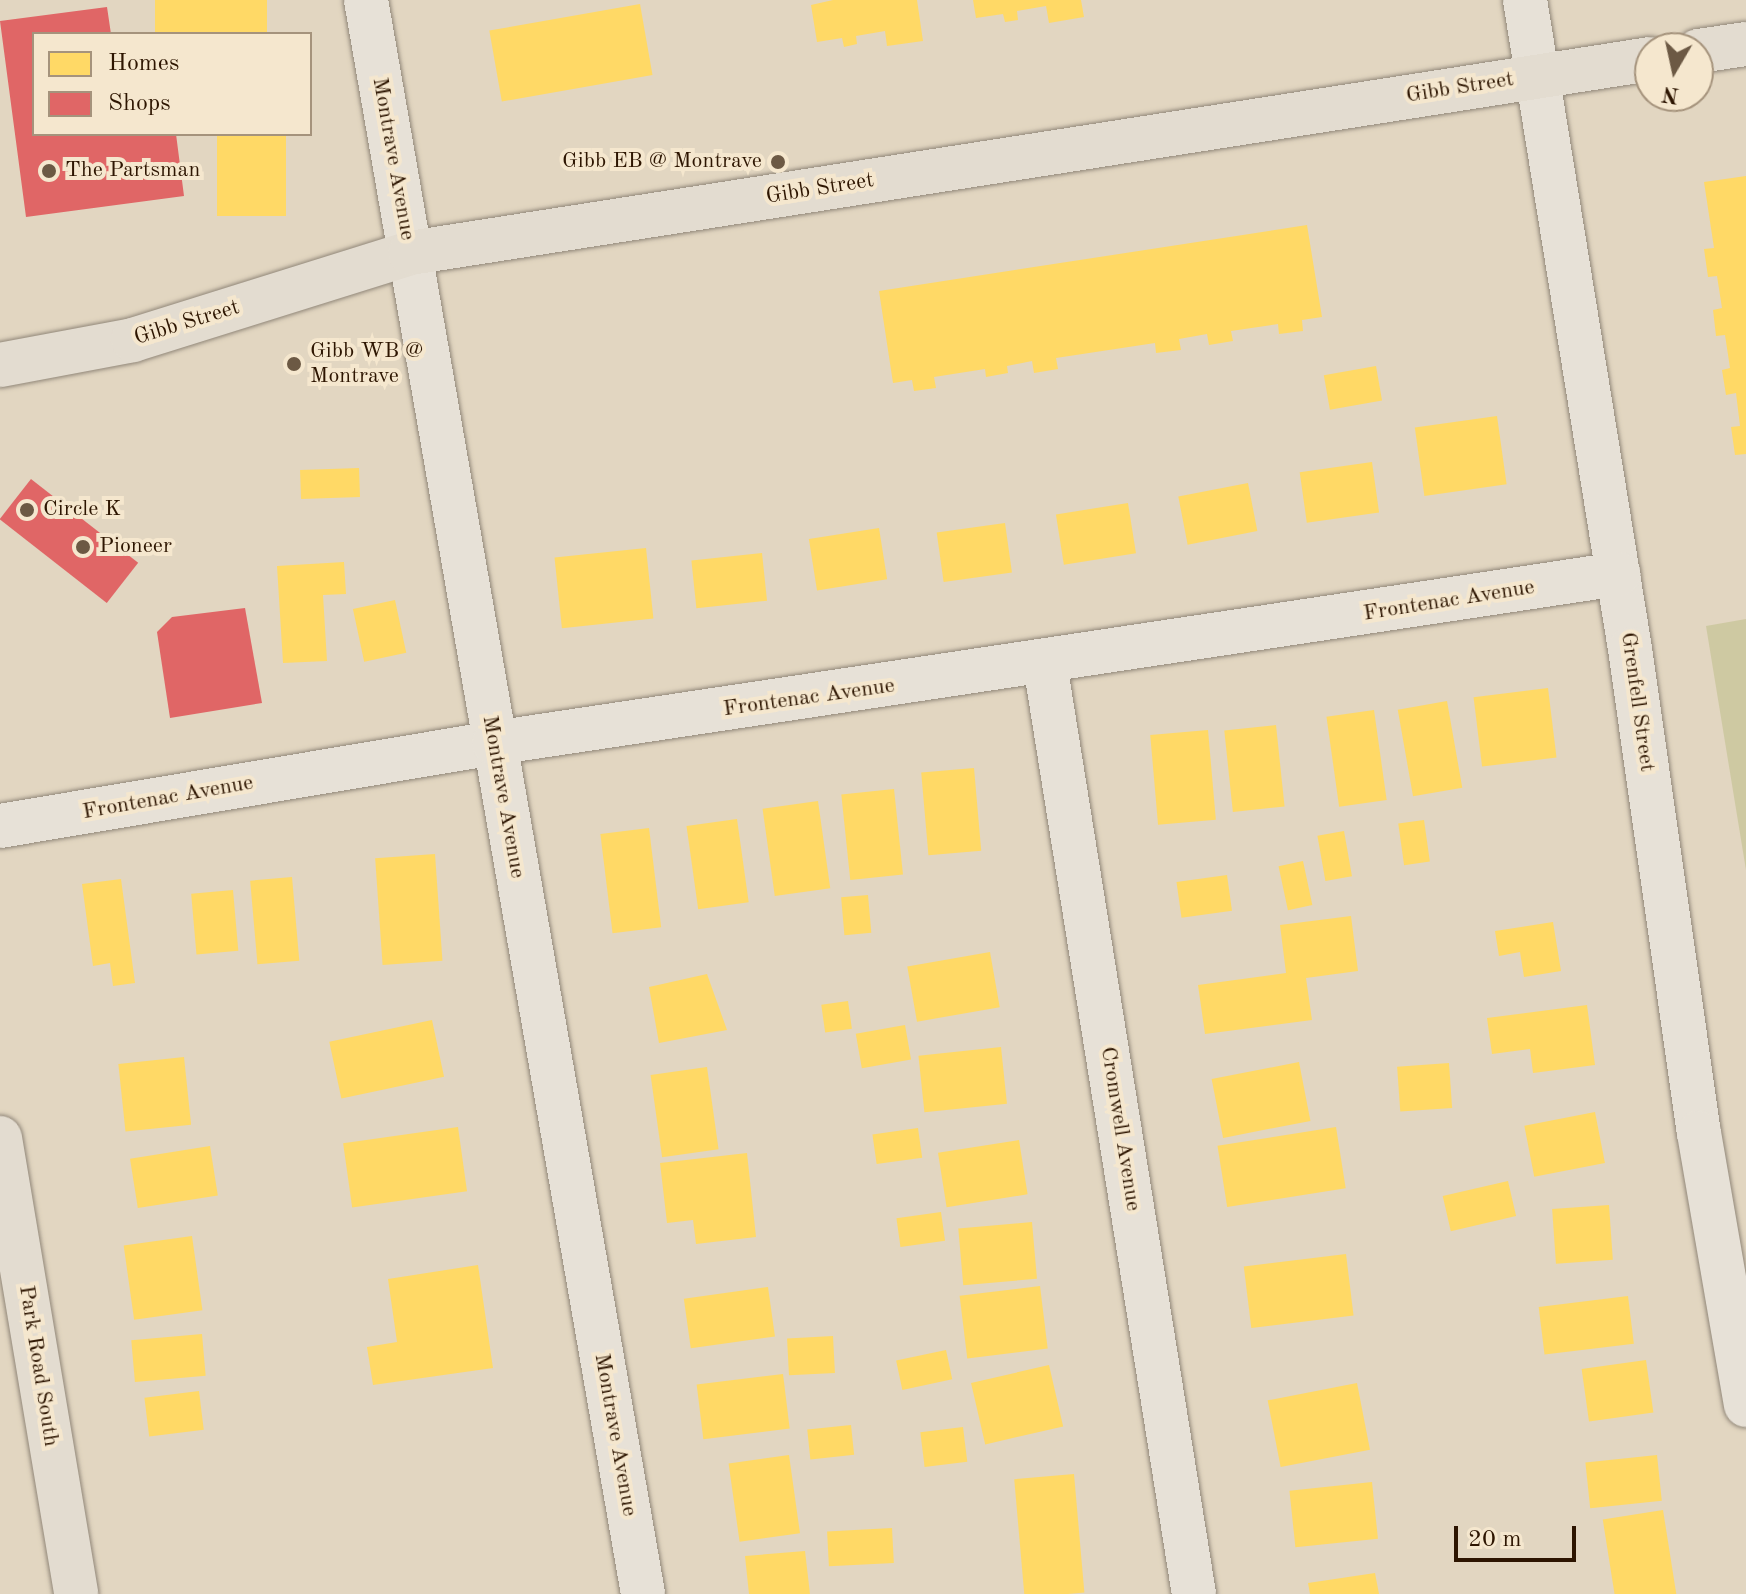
<!DOCTYPE html>
<html>
<head>
<meta charset="utf-8">
<style>
	body { margin:0 }
	#map { position:relative; width:1746px; height:1594px; overflow:hidden; background:#e2d6c1; font-family:"Old Standard TT",serif }
	div>[style] { position:absolute }
	[style*='--x'] { left:calc(var(--x)*1px); top:calc(var(--y)*1px); width:calc(var(--w)*1px); rotate:calc(var(--a)*1deg) }
	.green>* { inset:0; background:#cec9a2 }
	.homes>* { inset:0; background:#ffd966; transform-origin:0 0 }
	.shops>* { inset:0; background:#e06666; transform-origin:0 0 }
	.roads { filter:drop-shadow(0 0 2px #918779) drop-shadow(0 0 2px #918779) }
	.minor>* { height:44px; margin:-22px; padding:0 22px; transform-origin:22px; border-radius:22px; background:#e7e1d7 }
	.major>* { height:44px; margin:-22px; padding:0 22px; transform-origin:22px; border-radius:22px; background:#e3dcd0 }
	.dots>* { width:22px; height:22px; translate:-50% -50%; box-sizing:border-box; border:4px solid #f5e7ce; border-radius:50% }
	span { translate:-50% -50%; white-space:nowrap; text-align:center; line-height:1.15; -webkit-text-stroke:8px #f5e7ce; paint-order:stroke }
	.street-label { font-size:22px; color:#2d1501 }
	.poi-label { font-size:22px; color:#2d1501 }
	.right { translate:-100% -50%; text-align:right }
	.left { translate:0 -50%; text-align:left }
	.legend { position:absolute; left:32px; top:32px; width:280px; height:104px; box-sizing:border-box; background:#f5e7ce; border:2px solid #a5937c; margin:0; padding:10px 14px; list-style:none; font-size:24px; color:#2d1501 }
	.legend li { display:flex; align-items:center; gap:16px; height:40px }
	.legend b { width:40px; border:2px solid #a5937c }
	.north { position:absolute; left:1634px; top:32px; width:80px; height:80px; box-sizing:border-box; background:#f5e7ce; border:2px solid #a5937c; border-radius:50%; rotate:189deg; font-size:22px; font-weight:700; line-height:32px; text-align:center; color:#2d1501 }
	.north::after { content:''; display:block; margin:auto; width:28px; height:36px; background:#6c5944; clip-path:polygon(50% 0,100% 100%,50% 72%,0 100%) }
	.scale { position:absolute; left:1454px; top:1526px; width:122px; height:36px; box-sizing:border-box; border:4px solid #2d1501; border-top:0; padding-left:10px; font-size:24px; line-height:28px; white-space:nowrap; color:#2d1501; -webkit-text-stroke:6px #f5e7ce; paint-order:stroke }
</style>
</head>
<body>
<div id="map">
	<div class="green">
		<div style="clip-path:polygon(1746px 619px,1746px 870px,1706px 626px)"></div>
	</div>
	<div class="homes">
		<div style="left:155px;top:0;width:112px;height:35px"></div>
		<div style="clip-path:polygon(833px 0,917px 0,923px 41px,887px 46px,885px 31px,856px 36px,857px 44px,844px 47px,842px 38px,817px 42px,811px 5px)"></div>
		<div style="clip-path:polygon(973px 0,1081px 0,1084px 17px,1049px 23px,1046px 6px,1017px 11px,1018px 20px,1005px 22px,1003px 14px,976px 18px)"></div>
		<div style="left:640px;top:4px;width:72px;height:153px;rotate:80deg"></div>
		<div style="left:217px;top:134px;width:69px;height:82px"></div>
		<div style="clip-path:polygon(1746px 176px,1746px 454px,1735px 455px,1731px 427px,1740px 426px,1736px 393px,1726px 395px,1722px 370px,1730px 368px,1725px 335px,1716px 336px,1713px 310px,1722px 308px,1717px 276px,1708px 277px,1704px 249px,1714px 248px,1704px 182px)"></div>
		<div style="clip-path:polygon(1307px 225px,1322px 317px,1302px 320px,1303px 331px,1279px 334px,1278px 324px,1231px 331px,1233px 341px,1209px 345px,1207px 334px,1179px 339px,1181px 350px,1156px 353px,1155px 343px,1056px 358px,1058px 369px,1034px 373px,1032px 361px,1007px 366px,1008px 373px,986px 377px,985px 369px,934px 377px,936px 388px,914px 391px,912px 380px,893px 383px,879px 291px)"></div>
		<div style="left:1376px;top:366px;width:35px;height:53px;rotate:80deg"></div>
		<div style="left:1497px;top:416px;width:69px;height:83px;rotate:82deg"></div>
		<div style="left:1372px;top:462px;width:51px;height:73px;rotate:82deg"></div>
		<div style="left:359px;top:468px;width:29px;height:59px;rotate:88deg"></div>
		<div style="left:1248px;top:483px;width:49px;height:71px;rotate:79deg"></div>
		<div style="left:1128px;top:503px;width:51px;height:73px;rotate:81deg"></div>
		<div style="left:1005px;top:523px;width:50px;height:69px;rotate:82deg"></div>
		<div style="left:879px;top:528px;width:52px;height:71px;rotate:81deg"></div>
		<div style="left:646px;top:548px;width:71px;height:92px;rotate:84deg"></div>
		<div style="left:762px;top:553px;width:48px;height:71px;rotate:84deg"></div>
		<div style="clip-path:polygon(344px 562px,346px 594px,323px 595px,327px 661px,283px 663px,277px 566px)"></div>
		<div style="left:395px;top:600px;width:54px;height:43px;rotate:78deg"></div>
		<div style="left:1548px;top:688px;width:70px;height:75px;rotate:83deg"></div>
		<div style="left:1447px;top:701px;width:88px;height:50px;rotate:80deg"></div>
		<div style="left:1374px;top:710px;width:91px;height:48px;rotate:82deg"></div>
		<div style="left:1276px;top:725px;width:82px;height:52px;rotate:84deg"></div>
		<div style="left:1208px;top:730px;width:90px;height:58px;rotate:85deg"></div>
		<div style="left:974px;top:768px;width:83px;height:53px;rotate:85deg"></div>
		<div style="left:894px;top:789px;width:86px;height:53px;rotate:84deg"></div>
		<div style="left:818px;top:801px;width:88px;height:56px;rotate:82deg"></div>
		<div style="left:737px;top:819px;width:84px;height:51px;rotate:82deg"></div>
		<div style="left:1424px;top:820px;width:42px;height:26px;rotate:82deg"></div>
		<div style="left:649px;top:828px;width:100px;height:49px;rotate:83deg"></div>
		<div style="left:1344px;top:831px;width:46px;height:27px;rotate:80deg"></div>
		<div style="left:435px;top:854px;width:107px;height:60px;rotate:86deg"></div>
		<div style="left:1303px;top:861px;width:45px;height:25px;rotate:78deg"></div>
		<div style="left:1227px;top:875px;width:36px;height:51px;rotate:82deg"></div>
		<div style="left:292px;top:877px;width:84px;height:42px;rotate:85deg"></div>
		<div style="clip-path:polygon(121px 879px,135px 983px,113px 986px,110px 963px,93px 966px,82px 884px)"></div>
		<div style="left:233px;top:890px;width:61px;height:42px;rotate:85deg"></div>
		<div style="left:868px;top:895px;width:38px;height:27px;rotate:85deg"></div>
		<div style="clip-path:polygon(1351px 916px,1358px 971px,1306px 978px,1312px 1020px,1205px 1034px,1198px 985px,1286px 973px,1280px 925px)"></div>
		<div style="clip-path:polygon(1553px 922px,1561px 971px,1524px 977px,1520px 952px,1499px 956px,1495px 931px)"></div>
		<div style="left:990px;top:952px;width:56px;height:84px;rotate:80deg"></div>
		<div style="clip-path:polygon(707px 974px,727px 1030px,659px 1043px,649px 987px)"></div>
		<div style="left:848px;top:1001px;width:28px;height:27px;rotate:82deg"></div>
		<div style="clip-path:polygon(1587px 1005px,1595px 1065px,1533px 1073px,1530px 1049px,1492px 1054px,1487px 1018px)"></div>
		<div style="left:432px;top:1020px;width:58px;height:105px;rotate:78deg"></div>
		<div style="left:905px;top:1025px;width:35px;height:50px;rotate:80deg"></div>
		<div style="left:1001px;top:1047px;width:57px;height:83px;rotate:84deg"></div>
		<div style="left:184px;top:1057px;width:68px;height:66px;rotate:84deg"></div>
		<div style="left:1299px;top:1062px;width:60px;height:89px;rotate:79deg"></div>
		<div style="left:1449px;top:1063px;width:45px;height:52px;rotate:86deg"></div>
		<div style="left:707px;top:1067px;width:83px;height:57px;rotate:82deg"></div>
		<div style="left:1595px;top:1112px;width:52px;height:72px;rotate:79deg"></div>
		<div style="left:458px;top:1127px;width:65px;height:116px;rotate:82deg"></div>
		<div style="left:1336px;top:1127px;width:62px;height:120px;rotate:81deg"></div>
		<div style="left:918px;top:1128px;width:30px;height:46px;rotate:82deg"></div>
		<div style="left:1019px;top:1140px;width:55px;height:82px;rotate:81deg"></div>
		<div style="left:210px;top:1146px;width:50px;height:81px;rotate:81deg"></div>
		<div style="clip-path:polygon(747px 1153px,756px 1237px,696px 1244px,693px 1220px,667px 1223px,660px 1163px)"></div>
		<div style="left:1508px;top:1181px;width:36px;height:67px;rotate:77deg"></div>
		<div style="left:1609px;top:1205px;width:55px;height:57px;rotate:86deg"></div>
		<div style="left:941px;top:1212px;width:29px;height:45px;rotate:82deg"></div>
		<div style="left:1032px;top:1222px;width:57px;height:74px;rotate:85deg"></div>
		<div style="left:192px;top:1236px;width:75px;height:69px;rotate:82deg"></div>
		<div style="left:1346px;top:1254px;width:62px;height:103px;rotate:83deg"></div>
		<div style="clip-path:polygon(478px 1265px,493px 1368px,373px 1385px,367px 1347px,397px 1342px,388px 1279px)"></div>
		<div style="left:1040px;top:1286px;width:63px;height:81px;rotate:83deg"></div>
		<div style="left:768px;top:1287px;width:50px;height:85px;rotate:82deg"></div>
		<div style="left:1628px;top:1296px;width:48px;height:90px;rotate:83deg"></div>
		<div style="left:202px;top:1334px;width:42px;height:71px;rotate:85deg"></div>
		<div style="left:833px;top:1336px;width:37px;height:46px;rotate:87deg"></div>
		<div style="left:946px;top:1350px;width:30px;height:51px;rotate:78deg"></div>
		<div style="left:1646px;top:1360px;width:53px;height:65px;rotate:82deg"></div>
		<div style="left:1049px;top:1365px;width:63px;height:80px;rotate:77deg"></div>
		<div style="left:783px;top:1374px;width:55px;height:87px;rotate:83deg"></div>
		<div style="left:1357px;top:1383px;width:68px;height:91px;rotate:79deg"></div>
		<div style="left:199px;top:1391px;width:39px;height:55px;rotate:83deg"></div>
		<div style="left:851px;top:1425px;width:30px;height:44px;rotate:84deg"></div>
		<div style="left:963px;top:1427px;width:35px;height:43px;rotate:83deg"></div>
		<div style="left:789px;top:1455px;width:79px;height:61px;rotate:82deg"></div>
		<div style="left:1657px;top:1455px;width:46px;height:72px;rotate:84deg"></div>
		<div style="left:1074px;top:1474px;width:119px;height:60px;rotate:85deg"></div>
		<div style="left:1372px;top:1482px;width:57px;height:83px;rotate:84deg"></div>
		<div style="left:1663px;top:1510px;width:85px;height:61px;rotate:81deg"></div>
		<div style="left:892px;top:1528px;width:35px;height:65px;rotate:87deg"></div>
		<div style="clip-path:polygon(805px 1551px,810px 1594px,749px 1594px,745px 1556px)"></div>
		<div style="clip-path:polygon(1375px 1573px,1379px 1594px,1310px 1594px,1308px 1583px)"></div>
	</div>
	<div class="shops">
		<div style="clip-path:polygon(107px 7px,111px 34px,34px 34px,34px 134px,176px 134px,184px 196px,26px 217px,0 21px)"></div>
		<div style="left:31px;top:479px;width:136px;height:51px;rotate:38deg"></div>
		<div style="clip-path:polygon(245px 608px,262px 703px,170px 718px,157px 632px,172px 617px)"></div>
	</div>
	<div class="roads">
		<div class="minor">
			<div style="--x:366;--y:0;--w:1618;--a:80.14"></div>
			<div style="--x:1525;--y:0;--w:657;--a:80.81"></div>
			<div style="--x:1630;--y:649;--w:489;--a:81.9"></div>
			<div style="--x:1699;--y:1133;--w:276;--a:80.2"></div>
			<div style="--x:1045;--y:664;--w:942;--a:80.9"></div>
			<div style="--x:0;--y:826;--w:501;--a:-9.54"></div>
			<div style="--x:494;--y:743;--w:1137;--a:-8.55"></div>
		</div>
		<div class="major">
			<div style="--x:1698;--y:51;--w:49;--a:-8.3"></div>
			<div style="--x:0;--y:365;--w:135;--a:-10.6"></div>
			<div style="--x:133;--y:340;--w:290;--a:-17.4"></div>
			<div style="--x:410;--y:253;--w:1255;--a:-8.89"></div>
			<div style="--x:0;--y:1138;--w:462;--a:80.5"></div>
		</div>
	</div>
	<div class="dots">
		<div style="left:778px;top:162px;background:#6c5944"></div>
		<div style="left:49px;top:171px;background:#6c5944"></div>
		<div style="left:294px;top:364px;background:#6c5944"></div>
		<div style="left:27px;top:510px;background:#6c5944"></div>
		<div style="left:83px;top:547px;background:#6c5944"></div>
	</div>
	<div class="street-label">
		<span style="left:1460px;top:88px;rotate:-9deg">Gibb Street</span>
		<span style="left:393px;top:159px;rotate:80deg">Montrave Avenue</span>
		<span style="left:820px;top:189px;rotate:-9deg">Gibb Street</span>
		<span style="left:187px;top:323px;rotate:-17deg">Gibb Street</span>
		<span style="left:1449px;top:601px;rotate:-9deg">Frontenac Avenue</span>
		<span style="left:809px;top:698px;rotate:-8deg">Frontenac Avenue</span>
		<span style="left:1637px;top:702px;rotate:82deg">Grenfell Street</span>
		<span style="left:503px;top:797px;rotate:80deg">Montrave Avenue</span>
		<span style="left:168px;top:798px;rotate:-10deg">Frontenac Avenue</span>
		<span style="left:1120px;top:1129px;rotate:81deg">Cromwell Avenue</span>
		<span style="left:38px;top:1366px;rotate:81deg">Park Road South</span>
		<span style="left:615px;top:1435px;rotate:80deg">Montrave Avenue</span>
	</div>
	<div class="poi-label">
		<span class="right" style="left:762px;top:162px">Gibb EB @ Montrave</span>
		<span class="left" style="left:65px;top:171px">The Partsman</span>
		<span class="left" style="left:310px;top:364px">Gibb WB @<br>Montrave</span>
		<span class="left" style="left:43px;top:510px">Circle K</span>
		<span class="left" style="left:99px;top:547px">Pioneer</span>
	</div>
	<ul class="legend">
	<li><b style="height:22px;background:#ffd966"></b>Homes</li>
	<li><b style="height:22px;background:#e06666"></b>Shops</li>
	</ul>
	<div class="north">N</div>
	<div class="scale">20 m</div>
</div>
</body>
</html>
